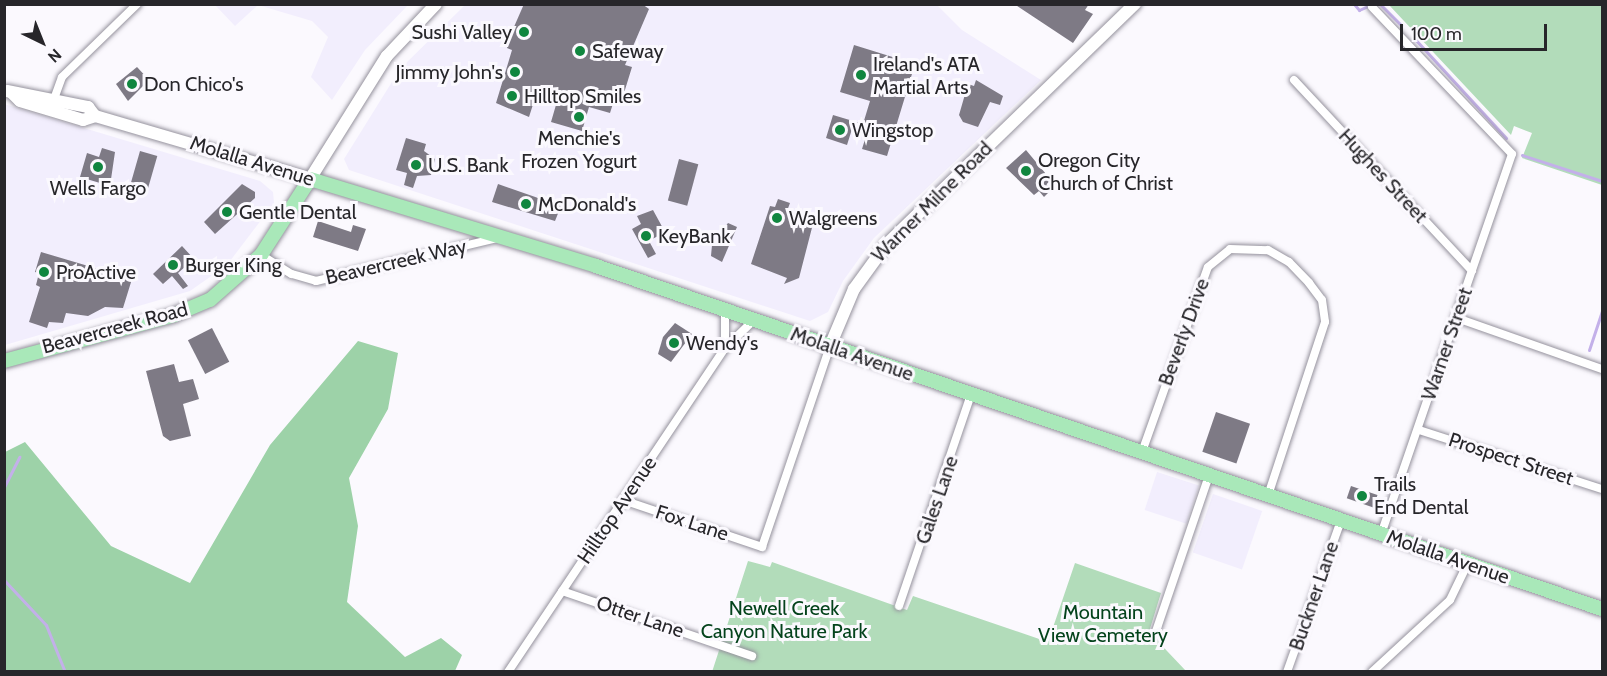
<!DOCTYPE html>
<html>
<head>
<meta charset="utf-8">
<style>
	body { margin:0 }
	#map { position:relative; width:1607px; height:676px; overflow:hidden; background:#fbf9fe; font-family:Cabin,sans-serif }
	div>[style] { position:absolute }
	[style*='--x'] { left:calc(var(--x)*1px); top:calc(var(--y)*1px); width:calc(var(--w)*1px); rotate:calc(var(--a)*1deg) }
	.built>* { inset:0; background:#f2eefd; transform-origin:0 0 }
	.green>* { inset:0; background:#b2dcba }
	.forest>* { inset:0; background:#9dd2a8 }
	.stream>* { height:3px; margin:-1.5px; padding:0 1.5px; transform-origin:1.5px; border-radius:1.5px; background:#c3b0e9 }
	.building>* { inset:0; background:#7e7a85; transform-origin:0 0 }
	.roads { filter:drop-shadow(0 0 2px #95929d) drop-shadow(0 0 2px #95929d) }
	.street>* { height:8px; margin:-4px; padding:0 4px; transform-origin:4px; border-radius:4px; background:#fff }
	.secondary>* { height:12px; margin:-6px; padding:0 6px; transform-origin:6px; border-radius:6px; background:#fff }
	.primary>* { height:14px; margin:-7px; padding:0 7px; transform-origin:7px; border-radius:7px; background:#a9e8b9 }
	.dots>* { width:16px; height:16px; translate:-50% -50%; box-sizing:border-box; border:3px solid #fbf9fe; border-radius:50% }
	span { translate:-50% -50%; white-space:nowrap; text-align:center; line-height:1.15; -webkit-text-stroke:6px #fbf9fe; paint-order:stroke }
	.poi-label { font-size:20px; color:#27262a }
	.right { translate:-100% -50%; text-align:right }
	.left { translate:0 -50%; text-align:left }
	.street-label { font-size:20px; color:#27262a }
	.park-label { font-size:20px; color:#04431c }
	.frame { position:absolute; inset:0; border:6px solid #27262a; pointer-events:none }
	.north { position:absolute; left:12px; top:12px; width:60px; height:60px; -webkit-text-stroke:4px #fbf9fe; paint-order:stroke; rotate:137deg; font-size:16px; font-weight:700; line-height:24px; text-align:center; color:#27262a }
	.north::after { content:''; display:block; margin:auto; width:21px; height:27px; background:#27262a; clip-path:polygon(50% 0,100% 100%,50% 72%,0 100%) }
	.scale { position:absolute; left:1400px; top:24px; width:147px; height:27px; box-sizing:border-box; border:3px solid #27262a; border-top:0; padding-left:8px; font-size:18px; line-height:21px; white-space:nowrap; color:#27262a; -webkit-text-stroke:4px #fbf9fe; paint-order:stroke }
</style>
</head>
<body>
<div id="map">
	<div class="built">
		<div style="clip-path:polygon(215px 5px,408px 5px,365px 50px,332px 100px,311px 77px,328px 37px,312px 21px,258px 5px,235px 26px)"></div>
		<div style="clip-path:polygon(465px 5px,937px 5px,962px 30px,1041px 80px,874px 238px,843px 281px,828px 312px,810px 321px,349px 170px,344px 159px,400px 69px)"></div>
		<div style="clip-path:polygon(4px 104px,260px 181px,273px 192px,274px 203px,227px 265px,190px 291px,5px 345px)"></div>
		<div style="left:1157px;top:472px;width:44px;height:40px;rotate:18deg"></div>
		<div style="left:1213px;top:494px;width:52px;height:62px;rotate:19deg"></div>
	</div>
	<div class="green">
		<div style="clip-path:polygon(1389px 5px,1602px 5px,1602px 185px,1522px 158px,1532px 133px,1514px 126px,1511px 135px)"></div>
		<div style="clip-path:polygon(748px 561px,770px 567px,772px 562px,907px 610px,913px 596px,1048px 642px,1075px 563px,1161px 593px,1149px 632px,1186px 671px,712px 672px)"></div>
	</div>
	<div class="forest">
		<div style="clip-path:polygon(358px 341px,398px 353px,388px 409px,349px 478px,358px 526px,347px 602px,405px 657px,441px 638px,462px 655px,455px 671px,5px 671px,5px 452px,25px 442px,111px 546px,190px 583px,270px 445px)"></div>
	</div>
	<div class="stream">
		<div style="--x:1354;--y:4;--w:8;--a:50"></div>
		<div style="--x:1359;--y:10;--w:12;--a:-24"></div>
		<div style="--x:1380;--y:4;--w:30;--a:45"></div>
		<div style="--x:1414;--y:38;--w:136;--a:47.4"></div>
		<div style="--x:1522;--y:155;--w:84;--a:18"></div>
		<div style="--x:1589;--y:350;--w:41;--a:-71.6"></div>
		<div style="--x:4;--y:487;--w:34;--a:-63"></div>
		<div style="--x:4;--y:580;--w:62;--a:47"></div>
		<div style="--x:46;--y:625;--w:51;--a:68"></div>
	</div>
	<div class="building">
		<div style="clip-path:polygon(524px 4px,642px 4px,649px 9px,625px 65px,632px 67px,624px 93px,617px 91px,610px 113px,589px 107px,582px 131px,551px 122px,558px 98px,537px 92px,529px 117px,496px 103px,512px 50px,507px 48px,510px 36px)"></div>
		<div style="clip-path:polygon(1014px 4px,1089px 4px,1085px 10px,1093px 14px,1073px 43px)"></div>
		<div style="clip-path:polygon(854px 45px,915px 64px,887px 156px,862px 149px,867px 133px,852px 129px,847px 145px,826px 138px,833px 115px,863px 124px,870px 101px,840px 92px)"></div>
		<div style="clip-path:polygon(137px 67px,149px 80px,128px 101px,116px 84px)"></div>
		<div style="clip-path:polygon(976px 80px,1003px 96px,1000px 105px,990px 102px,978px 127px,963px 122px,959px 115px,968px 84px,974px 86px)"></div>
		<div style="clip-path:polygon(406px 138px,426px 144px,424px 151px,435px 159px,431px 175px,417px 176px,413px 188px,404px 185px,407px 173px,396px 170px)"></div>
		<div style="clip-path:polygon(102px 148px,115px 152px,110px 186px,80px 177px,87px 153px,99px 157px)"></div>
		<div style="clip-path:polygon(1026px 150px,1051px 180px,1047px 184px,1052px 189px,1044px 197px,1039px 191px,1034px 195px,1006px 168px)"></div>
		<div style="left:140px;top:151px;width:18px;height:35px;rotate:16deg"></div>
		<div style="left:679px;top:159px;width:20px;height:43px;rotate:15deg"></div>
		<div style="clip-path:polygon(242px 184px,255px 192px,255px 198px,215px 234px,204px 222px)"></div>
		<div style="clip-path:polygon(498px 184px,561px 206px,555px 221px,492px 202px)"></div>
		<div style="clip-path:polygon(778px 199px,790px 203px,787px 211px,814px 220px,799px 278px,784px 284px,787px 278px,751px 264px,770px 206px,775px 207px)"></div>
		<div style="clip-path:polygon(653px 210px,665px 232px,649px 241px,656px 254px,648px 258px,632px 229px,641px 224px,637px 216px)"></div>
		<div style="clip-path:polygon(318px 221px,351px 232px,353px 225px,366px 229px,358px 251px,313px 237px)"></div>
		<div style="clip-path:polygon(728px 223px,737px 227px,722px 262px,711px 256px,712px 245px)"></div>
		<div style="clip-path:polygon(182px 246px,194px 259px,178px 273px,188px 286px,183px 289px,172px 276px,163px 284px,153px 274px)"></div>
		<div style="clip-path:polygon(41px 252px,132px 279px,123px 308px,105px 307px,88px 316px,66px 313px,63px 323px,49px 322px,47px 328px,29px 322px,40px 287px,36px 285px,39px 273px,35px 272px)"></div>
		<div style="clip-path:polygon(675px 323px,692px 334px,671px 362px,658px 354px,663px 337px)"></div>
		<div style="left:212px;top:328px;width:38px;height:27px;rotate:63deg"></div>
		<div style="clip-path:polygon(174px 364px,179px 382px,193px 379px,199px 399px,183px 404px,191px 436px,170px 441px,163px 436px,146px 371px)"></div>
		<div style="left:1216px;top:412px;width:36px;height:42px;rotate:19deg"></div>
		<div style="left:1351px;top:486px;width:28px;height:13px;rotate:19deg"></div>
	</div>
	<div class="roads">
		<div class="street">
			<div style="--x:1372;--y:7;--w:203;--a:46.4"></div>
			<div style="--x:1512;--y:154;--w:402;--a:109"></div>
			<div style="--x:1294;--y:80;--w:261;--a:47"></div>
			<div style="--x:54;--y:99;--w:23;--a:-70"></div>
			<div style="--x:62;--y:77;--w:105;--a:-44.2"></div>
			<div style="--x:261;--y:255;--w:36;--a:32"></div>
			<div style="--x:292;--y:274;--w:25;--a:16"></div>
			<div style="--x:316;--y:281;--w:187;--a:-13.3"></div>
			<div style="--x:725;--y:310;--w:38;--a:90"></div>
			<div style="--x:1457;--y:318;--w:154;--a:19.4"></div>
			<div style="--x:1419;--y:430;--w:192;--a:17.9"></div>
			<div style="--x:1142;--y:452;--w:196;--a:-70.4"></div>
			<div style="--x:1208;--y:267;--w:28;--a:-39"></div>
			<div style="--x:1230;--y:249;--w:38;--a:2"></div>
			<div style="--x:1268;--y:250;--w:24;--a:30"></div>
			<div style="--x:1289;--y:262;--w:29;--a:46"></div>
			<div style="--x:1309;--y:283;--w:21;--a:53"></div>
			<div style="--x:1322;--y:300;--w:22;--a:82"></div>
			<div style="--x:1325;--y:322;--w:182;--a:108.2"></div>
			<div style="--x:623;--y:500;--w:147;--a:18.7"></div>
			<div style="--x:762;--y:547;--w:212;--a:-71.3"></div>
			<div style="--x:562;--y:591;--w:201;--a:18.9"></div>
			<div style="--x:899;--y:606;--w:224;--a:-71.2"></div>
			<div style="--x:1154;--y:637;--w:171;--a:-71.2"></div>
			<div style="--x:508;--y:672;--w:390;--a:-56.2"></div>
			<div style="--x:725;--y:348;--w:40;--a:-44"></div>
			<div style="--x:1287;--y:672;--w:161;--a:-70.4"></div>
			<div style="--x:1372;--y:672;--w:106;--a:-42.7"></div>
			<div style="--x:1450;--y:600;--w:41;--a:-64.1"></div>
		</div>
		<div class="secondary">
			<div style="--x:7;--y:91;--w:83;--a:11.2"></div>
			<div style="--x:88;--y:107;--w:11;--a:52"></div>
			<div style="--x:12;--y:93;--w:11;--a:45"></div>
			<div style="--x:20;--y:101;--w:66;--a:16.8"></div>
			<div style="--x:83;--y:120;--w:13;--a:-18"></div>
			<div style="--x:95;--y:116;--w:224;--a:16.3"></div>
			<div style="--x:310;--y:179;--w:145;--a:-58"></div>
			<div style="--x:387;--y:56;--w:71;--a:-46.7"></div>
			<div style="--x:830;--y:346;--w:62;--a:-67.2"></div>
			<div style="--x:854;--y:289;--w:54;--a:-54"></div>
			<div style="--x:886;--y:245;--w:347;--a:-44.1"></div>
		</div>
		<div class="primary">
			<div style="--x:4;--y:361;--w:176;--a:-15.1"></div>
			<div style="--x:174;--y:315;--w:39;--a:-23"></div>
			<div style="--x:210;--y:300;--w:68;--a:-41.4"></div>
			<div style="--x:261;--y:255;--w:90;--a:-57.2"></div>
			<div style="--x:310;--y:179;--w:299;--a:16.9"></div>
			<div style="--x:596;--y:266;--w:1063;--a:18.83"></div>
		</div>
	</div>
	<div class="dots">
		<div style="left:524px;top:32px;background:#10863f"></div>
		<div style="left:580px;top:51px;background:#10863f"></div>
		<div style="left:515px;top:72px;background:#10863f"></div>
		<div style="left:861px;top:75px;background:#10863f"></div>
		<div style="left:132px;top:84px;background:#10863f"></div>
		<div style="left:512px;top:96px;background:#10863f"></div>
		<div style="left:579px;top:117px;background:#10863f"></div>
		<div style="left:840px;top:130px;background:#10863f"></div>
		<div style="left:416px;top:165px;background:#10863f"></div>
		<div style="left:98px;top:167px;background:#10863f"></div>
		<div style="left:1026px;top:171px;background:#10863f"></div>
		<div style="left:526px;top:204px;background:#10863f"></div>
		<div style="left:227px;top:212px;background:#10863f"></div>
		<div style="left:777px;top:218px;background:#10863f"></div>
		<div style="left:646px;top:236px;background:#10863f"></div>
		<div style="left:173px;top:265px;background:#10863f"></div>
		<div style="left:44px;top:272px;background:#10863f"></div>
		<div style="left:674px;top:343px;background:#10863f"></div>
		<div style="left:1362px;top:496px;background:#10863f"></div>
	</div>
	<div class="poi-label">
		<span class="right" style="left:512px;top:32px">Sushi Valley</span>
		<span class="left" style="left:592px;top:51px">Safeway</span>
		<span class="left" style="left:873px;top:76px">Ireland's ATA<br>Martial Arts</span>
		<span class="right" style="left:503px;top:72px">Jimmy John's</span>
		<span class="left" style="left:144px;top:84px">Don Chico's</span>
		<span class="left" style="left:524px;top:96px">Hilltop Smiles</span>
		<span class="left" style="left:852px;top:130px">Wingstop</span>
		<span style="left:579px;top:150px">Menchie's<br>Frozen Yogurt</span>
		<span class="left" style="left:1038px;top:172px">Oregon City<br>Church of Christ</span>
		<span class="left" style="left:428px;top:165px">U.S. Bank</span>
		<span style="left:98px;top:188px">Wells Fargo</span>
		<span class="left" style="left:538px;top:204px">McDonald's</span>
		<span class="left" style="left:239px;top:212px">Gentle Dental</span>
		<span class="left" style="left:789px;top:218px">Walgreens</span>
		<span class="left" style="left:658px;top:236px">KeyBank</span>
		<span class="left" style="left:185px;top:265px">Burger King</span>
		<span class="left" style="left:56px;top:272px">ProActive</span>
		<span class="left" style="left:686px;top:343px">Wendy's</span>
		<span class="left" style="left:1374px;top:496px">Trails<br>End Dental</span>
	</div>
	<div class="street-label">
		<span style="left:252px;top:161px;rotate:17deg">Molalla Avenue</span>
		<span style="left:1383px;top:176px;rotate:47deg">Hughes Street</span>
		<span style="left:932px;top:202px;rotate:-45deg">Warner Milne Road</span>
		<span style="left:396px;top:262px;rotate:-13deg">Beavercreek Way</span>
		<span style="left:115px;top:328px;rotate:-15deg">Beavercreek Road</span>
		<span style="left:1184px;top:332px;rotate:-70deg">Beverly Drive</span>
		<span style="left:1447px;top:344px;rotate:-71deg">Warner Street</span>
		<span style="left:852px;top:354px;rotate:19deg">Molalla Avenue</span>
		<span style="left:1511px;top:459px;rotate:18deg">Prospect Street</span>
		<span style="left:937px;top:500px;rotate:-71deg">Gales Lane</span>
		<span style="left:617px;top:510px;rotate:-56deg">Hilltop Avenue</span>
		<span style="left:692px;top:523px;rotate:18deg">Fox Lane</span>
		<span style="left:1448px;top:557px;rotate:19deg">Molalla Avenue</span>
		<span style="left:1314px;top:596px;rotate:-71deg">Buckner Lane</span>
		<span style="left:640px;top:617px;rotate:19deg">Otter Lane</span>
	</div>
	<div class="park-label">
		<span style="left:784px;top:620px">Newell Creek<br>Canyon Nature Park</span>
		<span style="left:1103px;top:624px">Mountain<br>View Cemetery</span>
	</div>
	<div class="frame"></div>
	<div class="north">N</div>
	<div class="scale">100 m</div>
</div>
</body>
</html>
